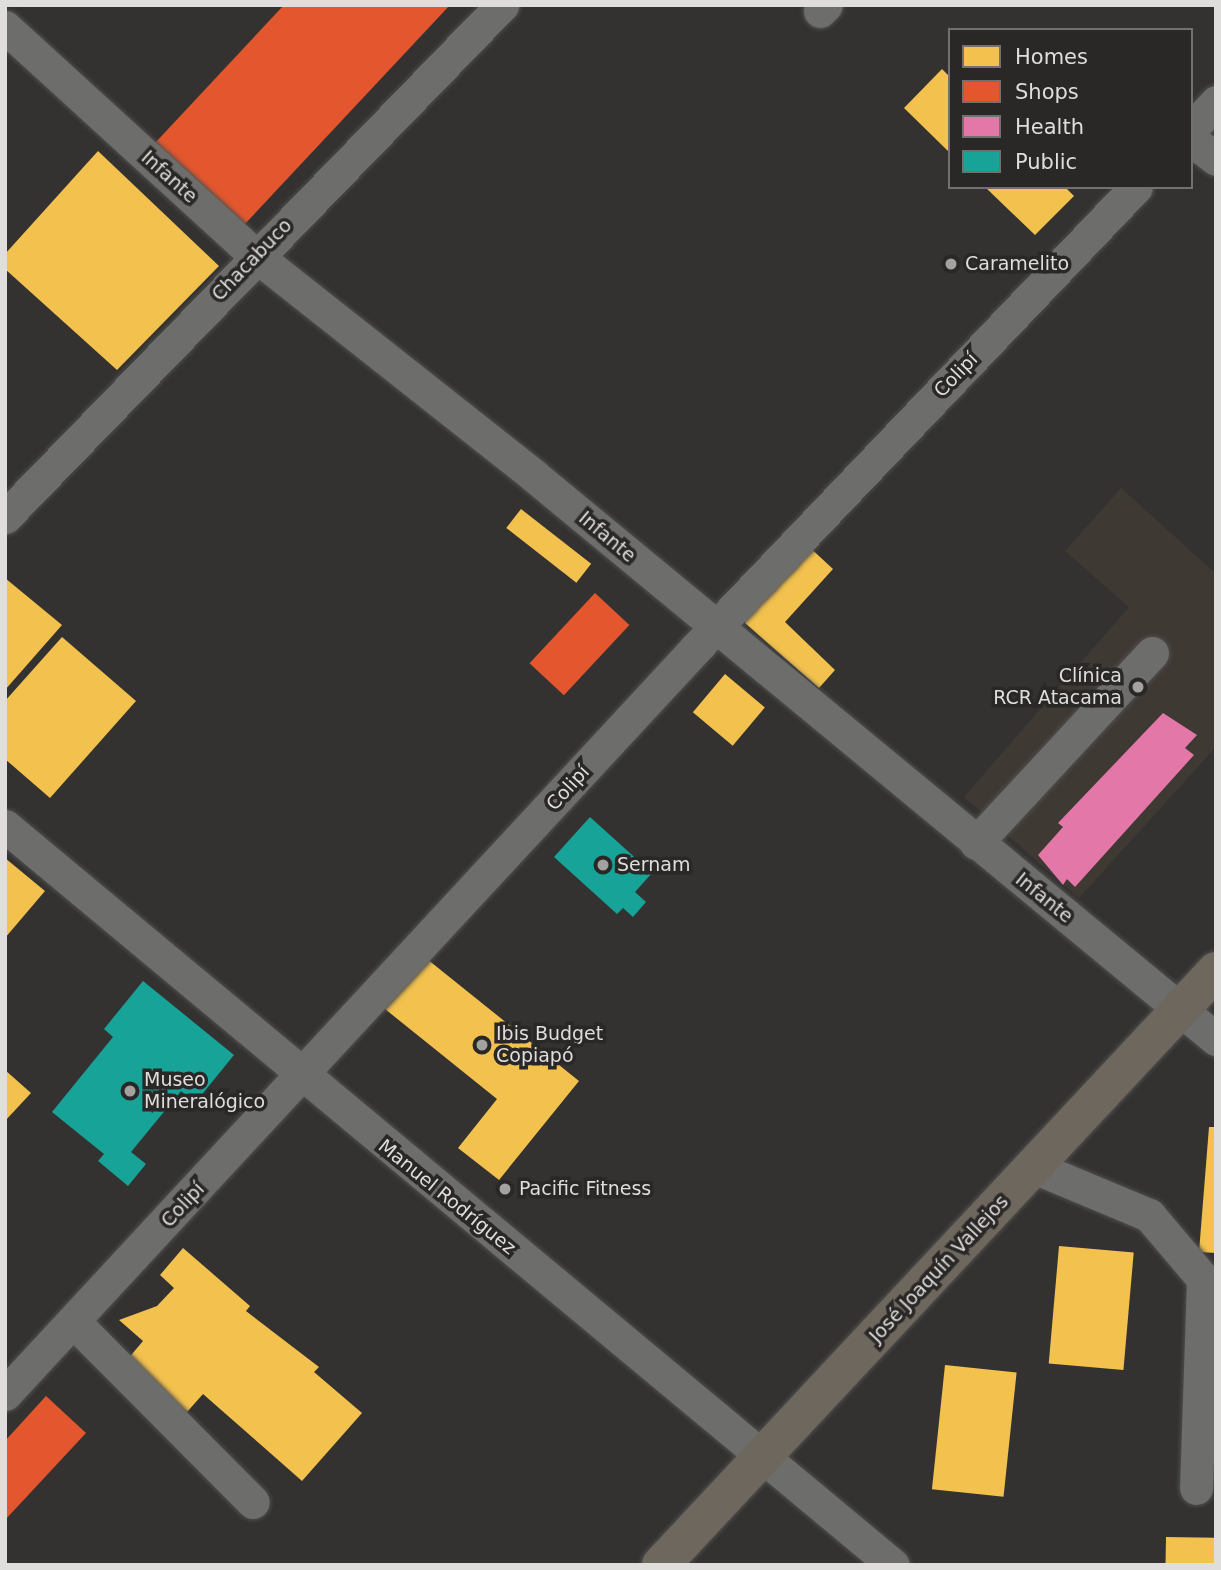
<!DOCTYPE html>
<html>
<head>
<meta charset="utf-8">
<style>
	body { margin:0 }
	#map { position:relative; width:1221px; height:1570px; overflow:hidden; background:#333231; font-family:"DejaVu Sans",sans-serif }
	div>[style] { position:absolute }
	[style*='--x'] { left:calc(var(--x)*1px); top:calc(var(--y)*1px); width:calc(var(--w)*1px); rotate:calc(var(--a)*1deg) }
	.built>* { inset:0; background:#3f3934 }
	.homes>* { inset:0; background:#f2c14e; transform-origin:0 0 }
	.shops>* { inset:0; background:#e4572e; transform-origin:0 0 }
	.health>* { inset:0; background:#e377a8 }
	.public>* { inset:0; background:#17a398 }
	.roads { filter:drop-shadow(0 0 2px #4f4e4d) drop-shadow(0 0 2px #4f4e4d) }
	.minor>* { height:33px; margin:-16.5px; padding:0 16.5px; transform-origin:16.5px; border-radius:16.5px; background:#6d6d6c }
	.major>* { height:38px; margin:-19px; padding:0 19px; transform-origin:19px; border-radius:19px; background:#6e675e }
	.dots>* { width:19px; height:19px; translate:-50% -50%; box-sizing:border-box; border:4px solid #2a2827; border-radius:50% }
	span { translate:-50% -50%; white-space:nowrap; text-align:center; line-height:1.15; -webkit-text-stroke:7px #2a2827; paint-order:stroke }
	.street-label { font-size:19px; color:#dfdedd }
	.poi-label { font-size:19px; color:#dfdedd }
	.left { translate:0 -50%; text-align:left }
	.right { translate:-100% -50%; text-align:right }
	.frame { position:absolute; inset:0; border:7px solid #dfdedd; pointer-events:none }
	.legend { position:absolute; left:948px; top:28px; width:245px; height:161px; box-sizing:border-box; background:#2a2827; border:2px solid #727170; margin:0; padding:9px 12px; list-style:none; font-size:21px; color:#dfdedd }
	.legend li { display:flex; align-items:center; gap:14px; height:35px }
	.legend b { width:35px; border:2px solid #727170 }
</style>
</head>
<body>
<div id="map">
	<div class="built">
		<div style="clip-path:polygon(1121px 488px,1216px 574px,1216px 747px,1079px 898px,964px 797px,1129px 607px,1065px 551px)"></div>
	</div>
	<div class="homes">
		<div style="clip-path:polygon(942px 69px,950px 77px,950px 153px,904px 108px)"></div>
		<div style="clip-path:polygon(98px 151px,219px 266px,117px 370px,5px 269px,5px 254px)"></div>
		<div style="clip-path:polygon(985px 187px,1065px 187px,1074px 196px,1035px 235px)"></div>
		<div style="left:521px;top:509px;width:89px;height:24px;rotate:38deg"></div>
		<div style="clip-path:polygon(806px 544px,833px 569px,785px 622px,835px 670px,819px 688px,745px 623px,745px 612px)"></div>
		<div style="clip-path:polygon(5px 578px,62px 625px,5px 690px)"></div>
		<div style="clip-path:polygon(62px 637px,136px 701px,50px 798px,5px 759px,5px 701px)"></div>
		<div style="left:725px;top:674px;width:52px;height:50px;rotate:40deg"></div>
		<div style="clip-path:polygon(5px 858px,45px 891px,5px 938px)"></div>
		<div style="clip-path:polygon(427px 959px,579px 1081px,499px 1180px,458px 1148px,497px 1099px,385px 1009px)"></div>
		<div style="clip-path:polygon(5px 1070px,31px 1093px,5px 1121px)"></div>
		<div style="clip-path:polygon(1209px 1127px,1216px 1127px,1216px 1253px,1199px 1252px)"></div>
		<div style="left:1059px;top:1246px;width:75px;height:118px;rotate:5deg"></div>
		<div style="clip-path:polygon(183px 1248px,250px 1306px,246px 1311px,319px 1367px,314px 1372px,362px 1413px,302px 1481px,203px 1394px,187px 1412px,127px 1360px,143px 1341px,119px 1320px,157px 1306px,174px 1288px,160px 1275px)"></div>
		<div style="left:945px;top:1365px;width:72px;height:125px;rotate:6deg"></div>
		<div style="left:1166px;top:1537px;width:50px;height:28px;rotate:1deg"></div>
	</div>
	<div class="shops">
		<div style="clip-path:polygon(284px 5px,450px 5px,244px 225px,155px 143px)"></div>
		<div style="left:595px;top:593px;width:47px;height:96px;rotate:43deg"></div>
		<div style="clip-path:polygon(46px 1396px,86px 1433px,5px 1520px,5px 1441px)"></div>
	</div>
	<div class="health">
		<div style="clip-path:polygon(1163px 713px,1197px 735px,1185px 748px,1194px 755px,1075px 887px,1067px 879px,1063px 885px,1038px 855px,1063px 827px,1058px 823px)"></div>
	</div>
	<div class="public">
		<div style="clip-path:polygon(590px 817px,652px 873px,635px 892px,646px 902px,633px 917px,623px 908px,617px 914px,554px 857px)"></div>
		<div style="clip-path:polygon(143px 981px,234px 1055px,195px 1103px,181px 1091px,131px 1152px,146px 1164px,128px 1186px,98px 1161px,104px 1154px,52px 1112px,113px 1037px,104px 1029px)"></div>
	</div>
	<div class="roads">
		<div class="minor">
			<div style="--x:820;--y:11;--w:8;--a:-45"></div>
			<div style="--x:5;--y:27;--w:340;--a:42.4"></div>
			<div style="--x:256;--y:256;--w:353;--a:38.3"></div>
			<div style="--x:533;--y:475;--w:886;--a:39.55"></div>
			<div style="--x:1191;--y:129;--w:37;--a:-47"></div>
			<div style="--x:1191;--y:140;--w:31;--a:37"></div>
			<div style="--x:5;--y:517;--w:714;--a:-45.85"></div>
			<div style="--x:5;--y:826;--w:1155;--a:39.77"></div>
			<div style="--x:976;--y:843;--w:259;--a:-47.2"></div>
			<div style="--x:1034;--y:1167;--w:125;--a:22.7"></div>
			<div style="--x:1149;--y:1215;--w:84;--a:49.8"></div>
			<div style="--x:1203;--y:1279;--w:209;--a:91.9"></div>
			<div style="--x:73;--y:1321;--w:255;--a:45.2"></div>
			<div style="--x:5;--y:1394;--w:1017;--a:-47.19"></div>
			<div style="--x:696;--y:648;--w:637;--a:-46.34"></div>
		</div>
		<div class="major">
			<div style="--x:661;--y:1565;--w:813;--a:-46.94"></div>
		</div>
	</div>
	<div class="dots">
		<div style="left:951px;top:264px;background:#a3a2a1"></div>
		<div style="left:1138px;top:687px;background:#a3a2a1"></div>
		<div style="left:603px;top:865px;background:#a3a2a1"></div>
		<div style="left:482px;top:1045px;background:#a3a2a1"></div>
		<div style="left:130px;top:1091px;background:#a3a2a1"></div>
		<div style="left:505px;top:1189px;background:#a3a2a1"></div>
	</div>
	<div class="street-label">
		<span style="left:169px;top:177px;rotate:42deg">Infante</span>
		<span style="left:252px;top:260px;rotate:-46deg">Chacabuco</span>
		<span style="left:956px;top:375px;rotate:-46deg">Colipí</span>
		<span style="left:607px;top:537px;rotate:40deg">Infante</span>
		<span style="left:568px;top:788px;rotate:-48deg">Colipí</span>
		<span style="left:1044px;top:898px;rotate:39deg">Infante</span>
		<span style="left:447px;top:1197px;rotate:39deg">Manuel Rodríguez</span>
		<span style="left:183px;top:1205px;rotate:-47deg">Colipí</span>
		<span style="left:939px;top:1269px;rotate:-47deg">José Joaquín Vallejos</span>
	</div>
	<div class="poi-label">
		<span class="left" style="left:965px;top:264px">Caramelito</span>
		<span class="right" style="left:1122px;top:687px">Clínica<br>RCR Atacama</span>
		<span class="left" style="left:617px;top:865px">Sernam</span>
		<span class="left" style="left:496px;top:1045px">Ibis Budget<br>Copiapó</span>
		<span class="left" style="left:144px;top:1091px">Museo<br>Mineralógico</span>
		<span class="left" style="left:519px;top:1189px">Pacific Fitness</span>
	</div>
	<div class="frame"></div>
	<ul class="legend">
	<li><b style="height:19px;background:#f2c14e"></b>Homes</li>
	<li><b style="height:19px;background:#e4572e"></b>Shops</li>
	<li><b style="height:19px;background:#e377a8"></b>Health</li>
	<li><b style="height:19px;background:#17a398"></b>Public</li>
	</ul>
</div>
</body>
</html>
